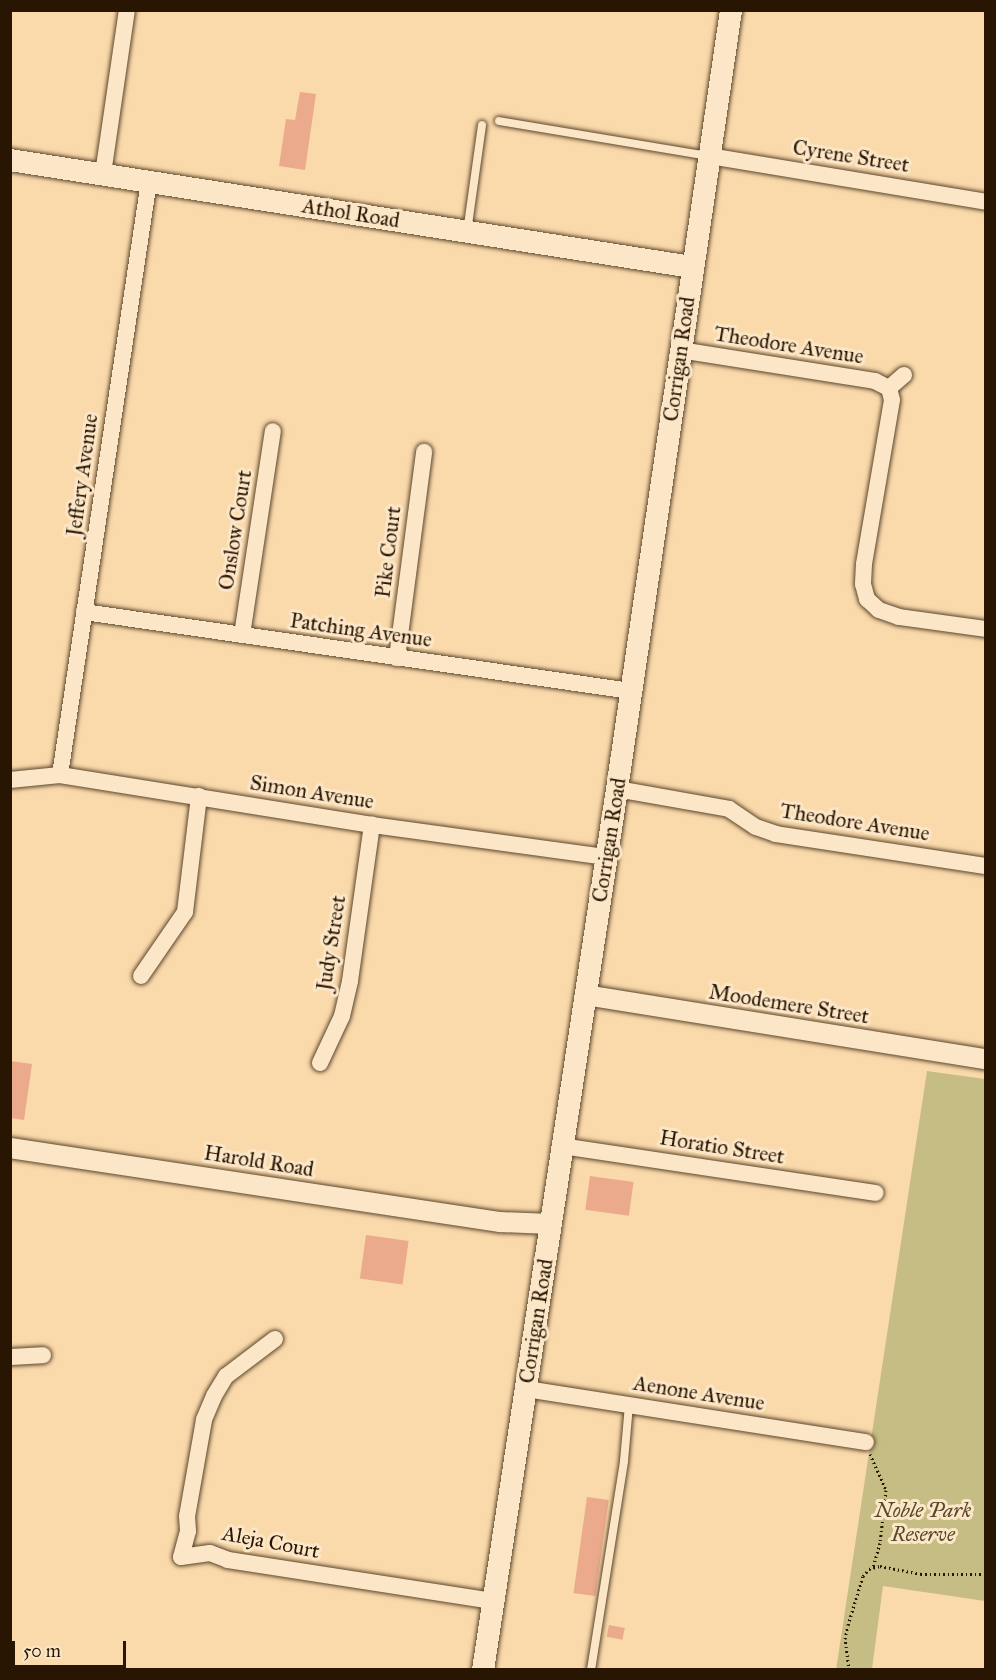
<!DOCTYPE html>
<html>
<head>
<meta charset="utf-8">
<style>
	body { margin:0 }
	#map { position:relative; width:996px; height:1680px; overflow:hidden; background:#fad9ab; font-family:"IM FELL Great Primer",serif }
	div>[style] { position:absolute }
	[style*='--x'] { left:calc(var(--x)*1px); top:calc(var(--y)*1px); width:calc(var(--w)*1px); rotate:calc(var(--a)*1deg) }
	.green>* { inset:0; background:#c6bd84 }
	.building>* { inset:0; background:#eaaa8b; transform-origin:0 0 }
	.path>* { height:3px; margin-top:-1.5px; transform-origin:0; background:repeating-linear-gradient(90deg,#281602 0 1.5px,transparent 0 4.5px) }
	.roads { filter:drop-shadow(0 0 2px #5c472c) drop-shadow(0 0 2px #5c472c) }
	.service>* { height:8px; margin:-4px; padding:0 4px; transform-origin:4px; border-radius:4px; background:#fce6c8 }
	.minor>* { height:16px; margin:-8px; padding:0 8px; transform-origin:8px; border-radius:8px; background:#fce6c8 }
	.tertiary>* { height:20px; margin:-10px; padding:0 10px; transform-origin:10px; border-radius:10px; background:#fce6c8 }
	.secondary>* { height:22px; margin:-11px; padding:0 11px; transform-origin:11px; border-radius:11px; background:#fce6c8 }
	span { translate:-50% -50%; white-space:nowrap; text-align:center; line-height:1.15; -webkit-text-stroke:6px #fce6c8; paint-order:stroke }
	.street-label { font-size:21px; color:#281602 }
	.park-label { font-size:21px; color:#574829; font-style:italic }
	.frame { position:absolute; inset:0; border:12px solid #281602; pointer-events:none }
	.scale { position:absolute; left:12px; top:1641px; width:114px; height:27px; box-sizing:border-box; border:3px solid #281602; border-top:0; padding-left:8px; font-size:18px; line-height:21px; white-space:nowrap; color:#281602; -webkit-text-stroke:4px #fce6c8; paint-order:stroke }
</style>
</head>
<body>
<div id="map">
	<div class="green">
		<div style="clip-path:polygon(927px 1071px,985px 1079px,985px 1601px,883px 1586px,872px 1669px,836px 1670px)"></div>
	</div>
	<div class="building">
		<div style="clip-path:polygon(300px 92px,316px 94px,305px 170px,279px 166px,286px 119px,295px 120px)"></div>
		<div style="clip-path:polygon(10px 1061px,32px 1064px,24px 1120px,10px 1118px)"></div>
		<div style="left:590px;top:1176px;width:44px;height:34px;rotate:8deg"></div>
		<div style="left:366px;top:1235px;width:43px;height:44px;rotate:8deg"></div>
		<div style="left:587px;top:1497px;width:22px;height:97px;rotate:8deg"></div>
		<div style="left:609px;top:1625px;width:16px;height:12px;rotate:11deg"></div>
	</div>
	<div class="path">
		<div style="--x:870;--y:1454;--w:39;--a:66"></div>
		<div style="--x:886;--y:1490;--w:53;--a:96.5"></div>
		<div style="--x:880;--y:1543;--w:26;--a:106"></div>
		<div style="--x:849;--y:1670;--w:31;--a:-97"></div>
		<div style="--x:845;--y:1639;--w:14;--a:-78"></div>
		<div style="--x:848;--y:1625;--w:51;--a:-73"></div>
		<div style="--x:863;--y:1576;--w:9;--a:-49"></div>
		<div style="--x:869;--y:1569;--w:11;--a:-15"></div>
		<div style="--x:880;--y:1566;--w:42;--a:11"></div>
		<div style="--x:921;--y:1574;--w:65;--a:0"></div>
	</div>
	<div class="roads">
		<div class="service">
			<div style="--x:499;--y:121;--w:212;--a:9.5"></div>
			<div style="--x:467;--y:232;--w:108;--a:-82"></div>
			<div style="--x:591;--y:1670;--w:212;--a:-81"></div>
			<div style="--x:624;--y:1461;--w:56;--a:-84.9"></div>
		</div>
		<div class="minor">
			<div style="--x:709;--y:156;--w:281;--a:9.4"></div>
			<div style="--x:103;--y:174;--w:166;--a:-81.7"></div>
			<div style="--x:680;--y:350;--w:197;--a:9"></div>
			<div style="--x:875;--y:381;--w:16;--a:27"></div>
			<div style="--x:889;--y:388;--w:12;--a:76"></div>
			<div style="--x:892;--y:400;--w:166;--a:99.7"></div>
			<div style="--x:864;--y:564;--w:20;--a:93"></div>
			<div style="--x:863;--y:584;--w:16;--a:75"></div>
			<div style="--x:867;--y:599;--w:16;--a:43"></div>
			<div style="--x:879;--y:610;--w:21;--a:19"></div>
			<div style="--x:899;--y:617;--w:88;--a:7.9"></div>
			<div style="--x:889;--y:388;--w:20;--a:-41"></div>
			<div style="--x:84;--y:612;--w:553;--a:8.22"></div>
			<div style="--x:242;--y:635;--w:206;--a:-81.4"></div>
			<div style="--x:397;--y:658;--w:208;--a:-82.5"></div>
			<div style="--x:60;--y:775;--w:601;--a:-81.48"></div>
			<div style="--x:10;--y:780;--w:50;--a:-5.7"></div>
			<div style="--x:60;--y:775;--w:316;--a:9.1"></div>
			<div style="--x:372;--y:825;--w:236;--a:7.8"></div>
			<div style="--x:617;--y:789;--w:114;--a:10.1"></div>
			<div style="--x:729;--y:809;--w:32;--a:34"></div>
			<div style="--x:756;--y:827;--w:21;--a:19"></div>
			<div style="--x:776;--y:834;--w:212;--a:8.7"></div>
			<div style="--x:141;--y:976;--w:78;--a:-55.5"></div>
			<div style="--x:185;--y:912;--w:117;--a:-83.1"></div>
			<div style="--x:320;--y:1063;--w:52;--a:-64.9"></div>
			<div style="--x:342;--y:1016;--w:36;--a:-77"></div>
			<div style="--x:350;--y:981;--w:158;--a:-82"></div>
			<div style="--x:562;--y:1146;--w:317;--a:8.5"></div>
			<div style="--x:275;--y:1339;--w:61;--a:142.9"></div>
			<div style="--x:226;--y:1376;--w:23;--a:121"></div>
			<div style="--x:214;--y:1396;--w:26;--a:113"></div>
			<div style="--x:204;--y:1420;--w:97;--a:100"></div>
			<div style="--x:187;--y:1516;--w:15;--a:86"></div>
			<div style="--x:188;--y:1531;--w:27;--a:105"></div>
			<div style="--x:181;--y:1557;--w:29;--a:-8"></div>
			<div style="--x:210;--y:1553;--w:19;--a:21"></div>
			<div style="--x:228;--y:1560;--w:268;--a:8.8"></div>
			<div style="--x:10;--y:1357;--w:33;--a:-3"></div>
			<div style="--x:526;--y:1389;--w:344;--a:8.9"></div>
		</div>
		<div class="tertiary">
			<div style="--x:585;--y:995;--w:406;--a:9.1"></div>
			<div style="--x:10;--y:1148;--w:496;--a:8.6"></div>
			<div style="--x:500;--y:1222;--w:51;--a:2.2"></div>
		</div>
		<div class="secondary">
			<div style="--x:10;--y:160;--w:690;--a:8.92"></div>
			<div style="--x:483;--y:1670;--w:891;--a:-81.35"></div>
			<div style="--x:617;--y:789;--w:787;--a:-81.67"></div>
		</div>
	</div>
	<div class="street-label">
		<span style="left:851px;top:156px;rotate:9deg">Cyrene Street</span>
		<span style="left:351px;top:213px;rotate:9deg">Athol Road</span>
		<span style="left:789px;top:345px;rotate:9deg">Theodore Avenue</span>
		<span style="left:679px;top:359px;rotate:-82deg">Corrigan Road</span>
		<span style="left:82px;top:475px;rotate:-82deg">Jeffery Avenue</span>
		<span style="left:235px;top:530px;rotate:-81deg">Onslow Court</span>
		<span style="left:388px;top:552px;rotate:-83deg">Pike Court</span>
		<span style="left:361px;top:630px;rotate:8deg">Patching Avenue</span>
		<span style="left:312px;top:792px;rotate:9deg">Simon Avenue</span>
		<span style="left:855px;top:822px;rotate:9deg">Theodore Avenue</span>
		<span style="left:609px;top:840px;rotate:-81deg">Corrigan Road</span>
		<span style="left:331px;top:943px;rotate:-81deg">Judy Street</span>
		<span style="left:789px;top:1004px;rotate:9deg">Moodemere Street</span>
		<span style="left:722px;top:1147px;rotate:9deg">Horatio Street</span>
		<span style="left:259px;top:1161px;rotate:9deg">Harold Road</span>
		<span style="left:536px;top:1321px;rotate:-81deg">Corrigan Road</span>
		<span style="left:699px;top:1393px;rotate:9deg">Aenone Avenue</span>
		<span style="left:271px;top:1542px;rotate:11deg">Aleja Court</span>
	</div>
	<div class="park-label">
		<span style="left:923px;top:1522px">Noble Park<br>Reserve</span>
	</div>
	<div class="frame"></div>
	<div class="scale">50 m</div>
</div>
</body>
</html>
